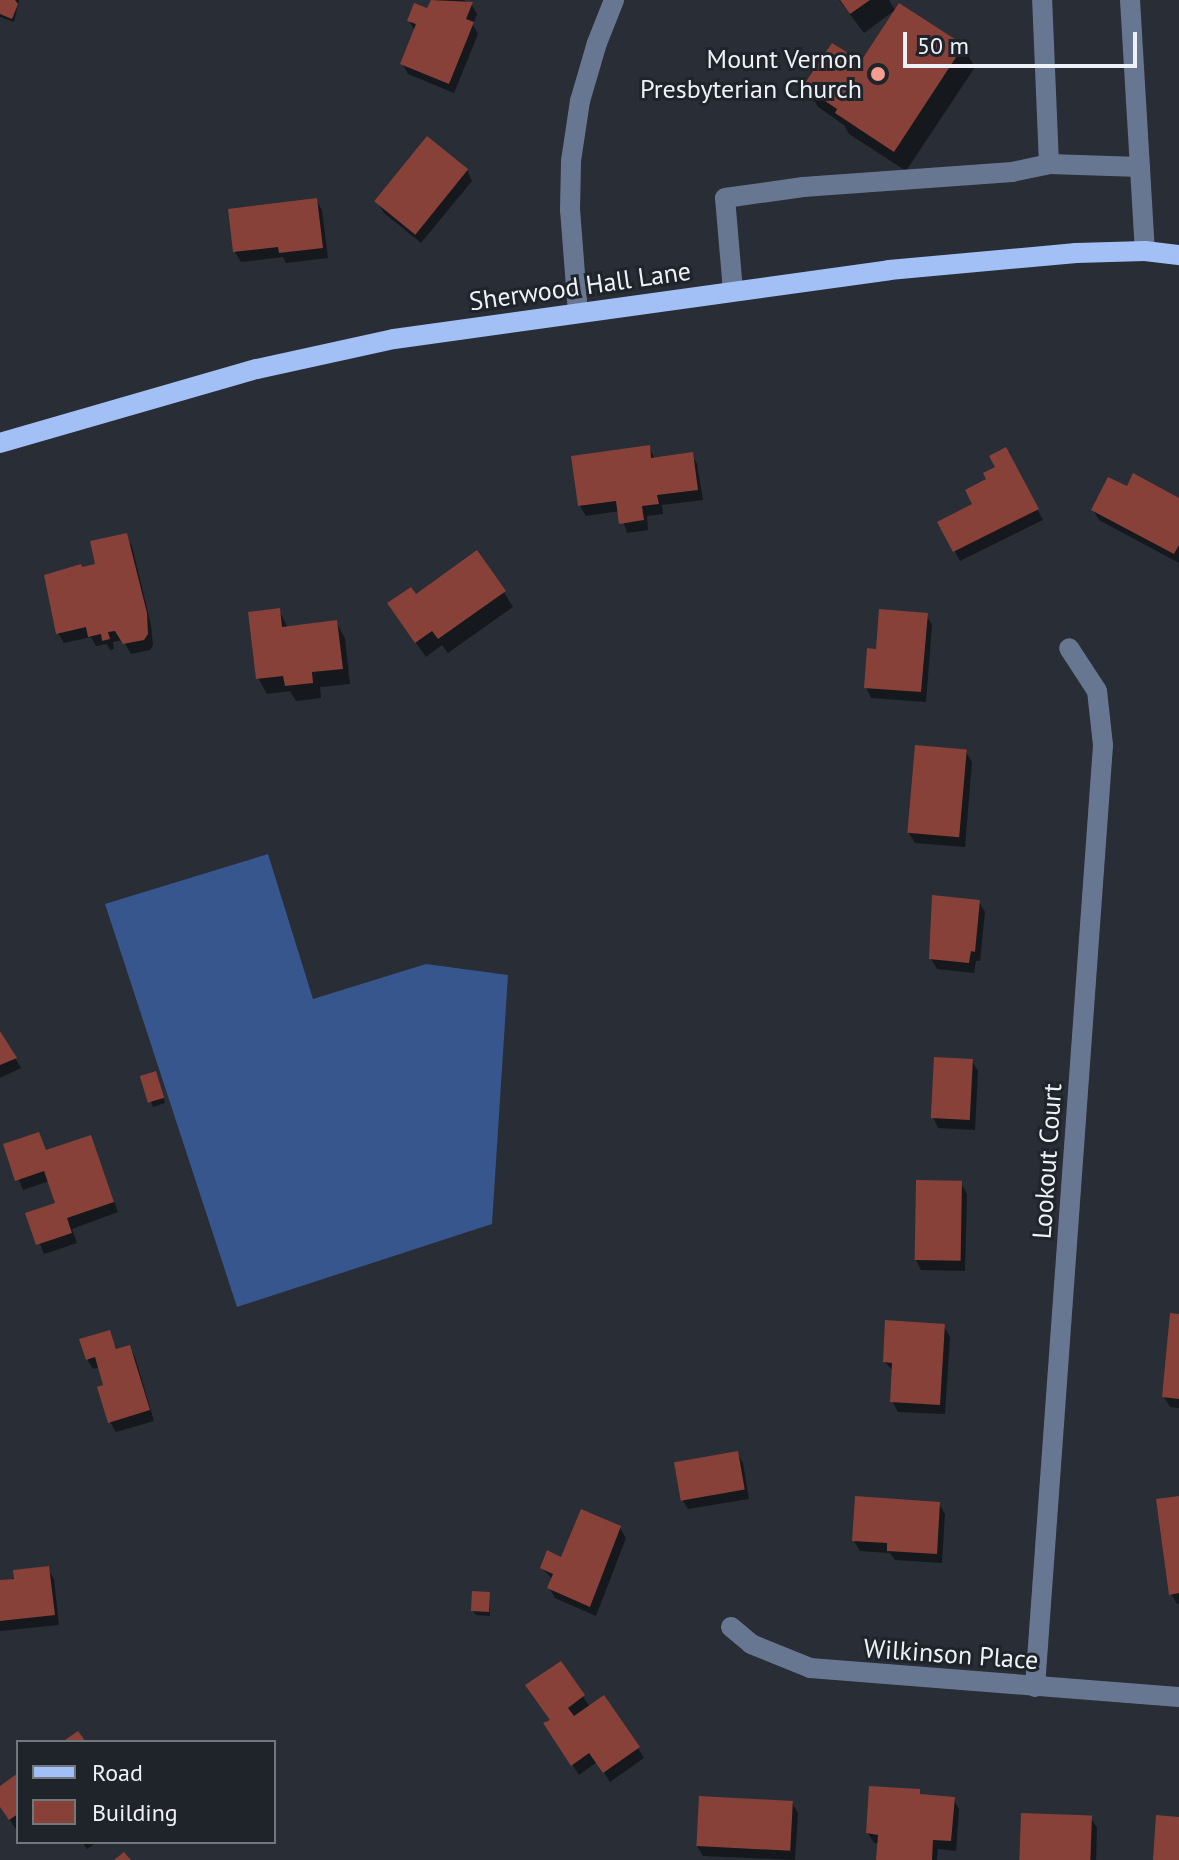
<!DOCTYPE html>
<html>
<head>
<meta charset="utf-8">
<style>
	body { margin:0 }
	#map { position:relative; width:1179px; height:1860px; overflow:hidden; background:#292d35; font-family:"PT Sans",sans-serif }
	div>[style] { position:absolute }
	[style*='--x'] { left:calc(var(--x)*1px); top:calc(var(--y)*1px); width:calc(var(--w)*1px); rotate:calc(var(--a)*1deg) }
	.forest>* { inset:0; background:#37568d }
	.shadow>* { inset:0; background:#0007 }
	.building>* { inset:0; background:#874138; transform-origin:0 0 }
	.minor>* { height:20px; margin:-10px; padding:0 10px; transform-origin:10px; border-radius:10px; background:#687791 }
	.major>* { height:20px; margin:-10px; padding:0 10px; transform-origin:10px; border-radius:10px; background:#a2c0f5 }
	.dots>* { width:22px; height:22px; translate:-50% -50%; box-sizing:border-box; border:4px solid #1f242b; border-radius:50% }
	span { translate:-50% -50%; white-space:nowrap; text-align:center; line-height:1.15; -webkit-text-stroke:6px #1f242b; paint-order:stroke }
	.poi-label { font-size:26px; color:#eef1f7 }
	.right { translate:-100% -50%; text-align:right }
	.street-label { font-size:26px; color:#eef1f7 }
	.legend { position:absolute; left:16px; top:1740px; width:260px; height:104px; box-sizing:border-box; background:#1f242b; border:2px solid #72767d; margin:0; padding:10px 14px; list-style:none; font-size:24px; color:#eef1f7 }
	.legend li { display:flex; align-items:center; gap:16px; height:40px }
	.legend b { width:40px; border:2px solid #72767d }
	.scale { position:absolute; left:903px; top:32px; width:234px; height:36px; box-sizing:border-box; border:4px solid #eef1f7; border-top:0; padding-left:10px; font-size:24px; line-height:28px; white-space:nowrap; color:#eef1f7; -webkit-text-stroke:6px #1f242b; paint-order:stroke }
</style>
</head>
<body>
<div id="map">
	<div class="forest">
		<div style="clip-path:polygon(268px 854px,313px 999px,426px 964px,508px 975px,492px 1224px,237px 1307px,105px 904px)"></div>
	</div>
	<div class="shadow">
		<div style="clip-path:polygon(0 0,19px 0,14px 22px,0 17px)"></div>
		<div style="clip-path:polygon(433px 0,463px 0,471px 4px,477px 14px,473px 25px,478px 34px,454px 93px,408px 74px,402px 63px,415px 31px,409px 21px,428px 11px)"></div>
		<div style="clip-path:polygon(839px 0,889px 0,895px 10px,864px 33px)"></div>
		<div style="clip-path:polygon(963px 47px,975px 67px,906px 171px,849px 134px,844px 125px,818px 107px,806px 87px,862px 64px)"></div>
		<div style="clip-path:polygon(467px 170px,472px 181px,421px 243px,384px 213px,378px 203px)"></div>
		<div style="clip-path:polygon(316px 200px,322px 210px,328px 258px,286px 263px,283px 257px,241px 262px,235px 252px)"></div>
		<div style="clip-path:polygon(649px 448px,655px 459px,692px 454px,697px 464px,703px 500px,662px 505px,663px 514px,647px 516px,648px 530px,627px 533px,620px 511px,586px 516px,580px 506px)"></div>
		<div style="clip-path:polygon(1005px 450px,1043px 520px,960px 561px,940px 523px,975px 505px)"></div>
		<div style="clip-path:polygon(1127px 489px,1179px 500px,1179px 563px,1099px 520px,1093px 510px)"></div>
		<div style="clip-path:polygon(126px 536px,132px 546px,151px 625px,153px 645px,150px 650px,131px 654px,123px 640px,113px 642px,114px 649px,110px 650px,107px 644px,96px 646px,91px 637px,64px 643px,58px 633px,82px 570px,98px 566px)"></div>
		<div style="clip-path:polygon(504px 592px,513px 607px,448px 653px,442px 645px,426px 657px,399px 619px,415px 596px)"></div>
		<div style="clip-path:polygon(279px 610px,288px 628px,336px 622px,345px 638px,350px 684px,320px 687px,321px 698px,296px 701px,290px 691px,267px 694px,258px 678px)"></div>
		<div style="clip-path:polygon(926px 615px,932px 625px,926px 702px,871px 698px,866px 687px)"></div>
		<div style="clip-path:polygon(966px 752px,972px 762px,965px 847px,915px 843px,909px 833px)"></div>
		<div style="clip-path:polygon(979px 902px,985px 912px,980px 961px,976px 961px,974px 973px,937px 969px,931px 959px)"></div>
		<div style="clip-path:polygon(0 1033px,21px 1068px,0 1078px)"></div>
		<div style="clip-path:polygon(972px 1061px,978px 1071px,975px 1130px,938px 1128px,933px 1117px)"></div>
		<div style="clip-path:polygon(143px 1078px,158px 1078px,165px 1103px,153px 1107px)"></div>
		<div style="clip-path:polygon(38px 1135px,47px 1152px,90px 1138px,118px 1212px,72px 1229px,77px 1243px,44px 1254px,28px 1214px,57px 1204px,49px 1181px,23px 1190px,5px 1146px)"></div>
		<div style="clip-path:polygon(961px 1183px,967px 1194px,965px 1271px,921px 1270px,916px 1260px)"></div>
		<div style="clip-path:polygon(1179px 1316px,1179px 1408px,1170px 1407px,1164px 1397px)"></div>
		<div style="clip-path:polygon(944px 1326px,950px 1337px,945px 1414px,898px 1412px,892px 1401px,894px 1372px,885px 1362px)"></div>
		<div style="clip-path:polygon(109px 1333px,118px 1351px,130px 1347px,135px 1357px,154px 1421px,116px 1432px,110px 1422px,100px 1367px,93px 1369px,87px 1359px)"></div>
		<div style="clip-path:polygon(737px 1453px,743px 1463px,749px 1499px,688px 1509px,682px 1499px)"></div>
		<div style="clip-path:polygon(1179px 1498px,1179px 1604px,1177px 1604px,1171px 1594px)"></div>
		<div style="clip-path:polygon(939px 1504px,945px 1514px,942px 1563px,895px 1560px,890px 1553px,860px 1551px,854px 1541px)"></div>
		<div style="clip-path:polygon(620px 1528px,626px 1538px,596px 1616px,555px 1598px,549px 1588px,553px 1580px,542px 1568px)"></div>
		<div style="clip-path:polygon(48px 1569px,54px 1579px,59px 1625px,0 1631px,0 1582px)"></div>
		<div style="clip-path:polygon(489px 1594px,490px 1616px,476px 1615px,473px 1611px)"></div>
		<div style="clip-path:polygon(560px 1664px,590px 1707px,638px 1748px,644px 1758px,610px 1782px,597px 1762px,579px 1775px,552px 1734px)"></div>
		<div style="clip-path:polygon(18px 1775px,18px 1832px,0 1806px,0 1788px)"></div>
		<div style="clip-path:polygon(919px 1791px,922px 1797px,953px 1799px,959px 1809px,956px 1851px,938px 1849px,937px 1860px,878px 1860px,880px 1844px,874px 1843px,868px 1833px)"></div>
		<div style="clip-path:polygon(792px 1803px,798px 1813px,795px 1860px,703px 1856px,697px 1846px)"></div>
		<div style="clip-path:polygon(1091px 1818px,1097px 1828px,1096px 1860px,1022px 1860px)"></div>
		<div style="clip-path:polygon(82px 1842px,97px 1842px,87px 1849px)"></div>
	</div>
	<div class="building">
		<div style="clip-path:polygon(0 0,15px 0,18px 4px,12px 19px,0 14px)"></div>
		<div style="clip-path:polygon(431px 0,473px 2px,466px 19px,474px 22px,449px 84px,400px 64px,416px 24px,407px 21px,414px 3px,427px 8px)"></div>
		<div style="clip-path:polygon(840px 0,870px 0,850px 14px)"></div>
		<div style="clip-path:polygon(899px 3px,964px 45px,894px 152px,835px 113px,837px 109px,803px 86px,832px 43px,861px 61px)"></div>
		<div style="left:427px;top:136px;width:53px;height:84px;rotate:39deg"></div>
		<div style="clip-path:polygon(317px 198px,323px 248px,279px 253px,278px 247px,233px 252px,228px 209px)"></div>
		<div style="clip-path:polygon(650px 445px,651px 458px,693px 452px,698px 490px,657px 495px,659px 504px,642px 506px,644px 520px,619px 524px,616px 501px,578px 506px,571px 456px)"></div>
		<div style="clip-path:polygon(1006px 447px,1039px 509px,953px 552px,937px 522px,972px 504px,965px 490px,986px 479px,983px 473px,995px 467px,989px 456px)"></div>
		<div style="clip-path:polygon(1133px 473px,1179px 498px,1179px 545px,1174px 554px,1091px 510px,1108px 477px,1127px 486px)"></div>
		<div style="clip-path:polygon(127px 533px,147px 613px,148px 634px,144px 640px,123px 644px,115px 631px,108px 632px,110px 639px,102px 641px,101px 634px,88px 637px,86px 627px,56px 634px,44px 575px,81px 564px,82px 567px,95px 564px,90px 541px)"></div>
		<div style="clip-path:polygon(477px 550px,506px 591px,438px 639px,432px 631px,415px 643px,387px 603px,411px 587px,416px 594px)"></div>
		<div style="clip-path:polygon(280px 608px,282px 627px,337px 620px,343px 669px,312px 672px,313px 683px,285px 686px,283px 676px,256px 679px,248px 612px)"></div>
		<div style="clip-path:polygon(879px 609px,928px 613px,921px 692px,864px 688px,867px 648px,876px 649px)"></div>
		<div style="left:915px;top:745px;width:52px;height:88px;rotate:5deg"></div>
		<div style="clip-path:polygon(932px 895px,980px 900px,975px 952px,971px 951px,969px 963px,929px 959px)"></div>
		<div style="clip-path:polygon(0 1031px,17px 1058px,0 1065px)"></div>
		<div style="left:934px;top:1057px;width:39px;height:61px;rotate:3deg"></div>
		<div style="left:156px;top:1071px;width:28px;height:17px;rotate:73deg"></div>
		<div style="clip-path:polygon(39px 1132px,46px 1150px,91px 1135px,114px 1202px,67px 1218px,72px 1233px,36px 1245px,25px 1213px,55px 1203px,44px 1171px,15px 1181px,3px 1144px)"></div>
		<div style="left:916px;top:1180px;width:46px;height:80px;rotate:1deg"></div>
		<div style="clip-path:polygon(1170px 1313px,1179px 1314px,1179px 1399px,1162px 1397px)"></div>
		<div style="clip-path:polygon(885px 1320px,945px 1324px,940px 1405px,890px 1402px,892px 1363px,883px 1362px)"></div>
		<div style="clip-path:polygon(110px 1330px,116px 1349px,130px 1345px,150px 1410px,108px 1423px,97px 1387px,103px 1385px,95px 1357px,86px 1360px,79px 1339px)"></div>
		<div style="left:738px;top:1451px;width:39px;height:65px;rotate:80deg"></div>
		<div style="clip-path:polygon(855px 1496px,940px 1502px,937px 1554px,887px 1551px,887px 1543px,852px 1541px)"></div>
		<div style="clip-path:polygon(1179px 1496px,1179px 1593px,1169px 1595px,1156px 1499px)"></div>
		<div style="clip-path:polygon(581px 1509px,621px 1526px,590px 1607px,547px 1588px,553px 1574px,540px 1568px,547px 1550px,561px 1557px)"></div>
		<div style="clip-path:polygon(49px 1566px,55px 1615px,0 1621px,0 1580px,14px 1579px,13px 1570px)"></div>
		<div style="left:472px;top:1591px;width:18px;height:20px;rotate:3deg"></div>
		<div style="clip-path:polygon(561px 1661px,585px 1695px,568px 1708px,574px 1716px,604px 1695px,640px 1747px,603px 1773px,589px 1753px,571px 1766px,543px 1723px,550px 1720px,525px 1685px)"></div>
		<div style="clip-path:polygon(78px 1731px,86px 1742px,62px 1742px)"></div>
		<div style="clip-path:polygon(18px 1773px,18px 1814px,9px 1820px,0 1807px,0 1786px)"></div>
		<div style="clip-path:polygon(869px 1786px,920px 1789px,920px 1794px,955px 1797px,951px 1841px,933px 1840px,932px 1860px,876px 1860px,878px 1835px,866px 1833px)"></div>
		<div style="left:699px;top:1796px;width:94px;height:50px;rotate:3deg"></div>
		<div style="left:1021px;top:1813px;width:71px;height:47px;rotate:2deg"></div>
		<div style="clip-path:polygon(1156px 1815px,1179px 1817px,1179px 1860px,1153px 1860px)"></div>
		<div style="clip-path:polygon(124px 1852px,131px 1860px,114px 1860px)"></div>
	</div>
	<div class="minor">
		<div style="--x:1130;--y:0;--w:251;--a:86.6"></div>
		<div style="--x:1049;--y:164;--w:91;--a:1.9"></div>
		<div style="--x:733;--y:291;--w:93;--a:-94.9"></div>
		<div style="--x:725;--y:198;--w:79;--a:-8"></div>
		<div style="--x:803;--y:187;--w:210;--a:-4.1"></div>
		<div style="--x:1012;--y:172;--w:38;--a:-12"></div>
		<div style="--x:1049;--y:164;--w:164;--a:-92.4"></div>
		<div style="--x:578;--y:313;--w:103;--a:-94.4"></div>
		<div style="--x:570;--y:210;--w:49;--a:-88.8"></div>
		<div style="--x:571;--y:161;--w:61;--a:-81.5"></div>
		<div style="--x:580;--y:101;--w:60;--a:-73.7"></div>
		<div style="--x:597;--y:43;--w:46;--a:-68.4"></div>
		<div style="--x:731;--y:1627;--w:26;--a:40"></div>
		<div style="--x:751;--y:1644;--w:64;--a:22.1"></div>
		<div style="--x:810;--y:1668;--w:370;--a:4.5"></div>
		<div style="--x:1035;--y:1687;--w:944;--a:-85.87"></div>
		<div style="--x:1103;--y:745;--w:54;--a:-96.3"></div>
		<div style="--x:1097;--y:691;--w:51;--a:-123.1"></div>
	</div>
	<div class="major">
		<div style="--x:0;--y:443;--w:267;--a:-16.1"></div>
		<div style="--x:257;--y:369;--w:140;--a:-12.4"></div>
		<div style="--x:394;--y:339;--w:500;--a:-7.9"></div>
		<div style="--x:889;--y:270;--w:188;--a:-5.2"></div>
		<div style="--x:1076;--y:253;--w:69;--a:-1.7"></div>
		<div style="--x:1145;--y:251;--w:34;--a:7"></div>
	</div>
	<div class="dots">
		<div style="left:878px;top:74px;background:#f59d90"></div>
	</div>
	<div class="poi-label">
		<span class="right" style="left:862px;top:74px">Mount Vernon<br>Presbyterian Church</span>
	</div>
	<div class="street-label">
		<span style="left:580px;top:286px;rotate:-8deg">Sherwood Hall Lane</span>
		<span style="left:1047px;top:1161px;rotate:-86deg">Lookout Court</span>
		<span style="left:951px;top:1654px;rotate:4deg">Wilkinson Place</span>
	</div>
	<ul class="legend">
	<li><b style="height:10px;background:#a2c0f5"></b>Road</li>
	<li><b style="height:22px;background:#874138"></b>Building</li>
	</ul>
	<div class="scale">50 m</div>
</div>
</body>
</html>
